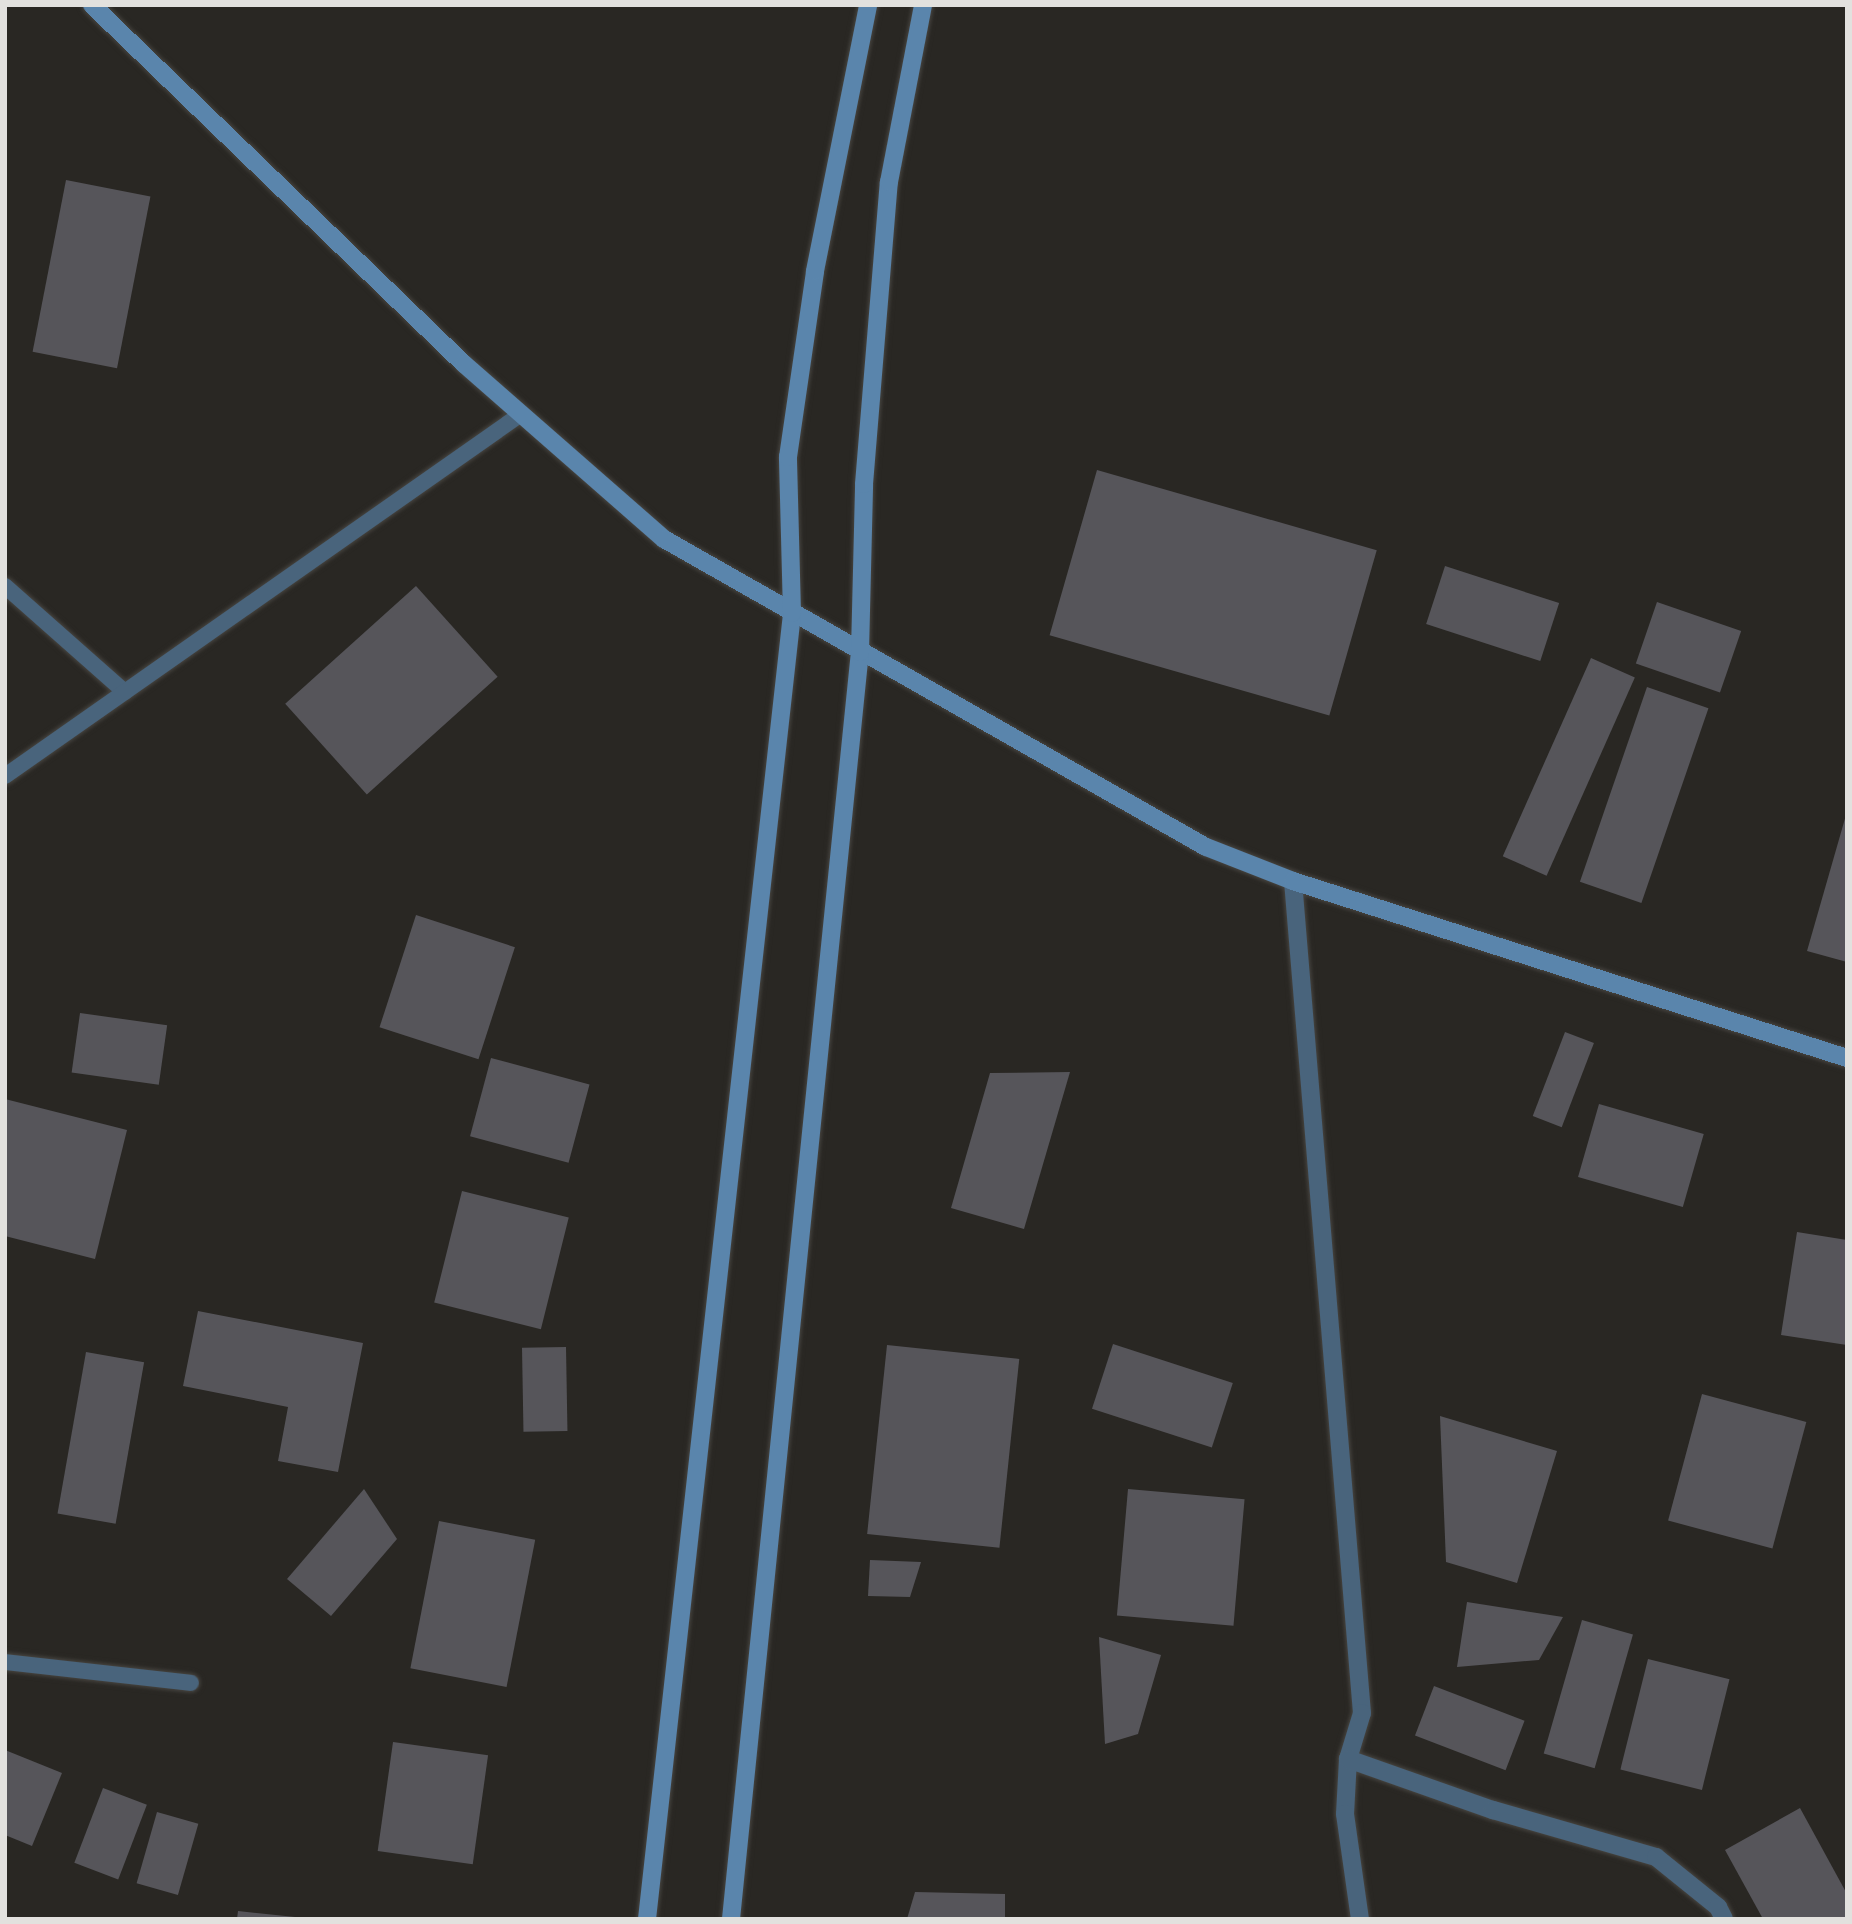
<!DOCTYPE html>
<html>
<head>
<meta charset="utf-8">
<style>
	body { margin:0 }
	#map { position:relative; width:1852px; height:1924px; overflow:hidden; background:#292723; font-family:"Public Sans",sans-serif }
	div>[style] { position:absolute }
	[style*='--x'] { left:calc(var(--x)*1px); top:calc(var(--y)*1px); width:calc(var(--w)*1px); rotate:calc(var(--a)*1deg) }
	.building>* { inset:0; background:#56555a; transform-origin:0 0 }
	.roads { filter:drop-shadow(0 0 2px #474541) drop-shadow(0 0 2px #474541) }
	.lane>* { height:16px; margin:-8px; padding:0 8px; transform-origin:8px; border-radius:8px; background:#49647c }
	.street>* { height:18px; margin:-9px; padding:0 9px; transform-origin:9px; border-radius:9px; background:#49647c }
	.secondary>* { height:18px; margin:-9px; padding:0 9px; transform-origin:9px; border-radius:9px; background:#5a85ac }
	span { translate:-50% -50%; white-space:nowrap; text-align:center; line-height:1.15; -webkit-text-stroke:5px #1f1e19; paint-order:stroke }
	.frame { position:absolute; inset:0; border:7px solid #e2e1de; pointer-events:none }
</style>
</head>
<body>
<div id="map">
	<div class="building">
		<div style="left:66px;top:180px;width:86px;height:175px;rotate:11deg"></div>
		<div style="left:1097px;top:470px;width:291px;height:172px;rotate:16deg"></div>
		<div style="left:1445px;top:566px;width:120px;height:61px;rotate:18deg"></div>
		<div style="left:416px;top:586px;width:122px;height:176px;rotate:48deg"></div>
		<div style="left:1657px;top:602px;width:89px;height:65px;rotate:19deg"></div>
		<div style="left:1591px;top:658px;width:48px;height:217px;rotate:24deg"></div>
		<div style="left:1647px;top:687px;width:65px;height:206px;rotate:19deg"></div>
		<div style="clip-path:polygon(1846px 815px,1847px 815px,1847px 962px,1807px 951px)"></div>
		<div style="left:416px;top:915px;width:104px;height:118px;rotate:18deg"></div>
		<div style="left:80px;top:1013px;width:88px;height:60px;rotate:8deg"></div>
		<div style="left:1565px;top:1032px;width:31px;height:90px;rotate:21deg"></div>
		<div style="left:491px;top:1058px;width:102px;height:81px;rotate:15deg"></div>
		<div style="clip-path:polygon(1070px 1072px,1024px 1229px,951px 1208px,990px 1073px)"></div>
		<div style="clip-path:polygon(5px 1099px,127px 1130px,95px 1259px,5px 1236px)"></div>
		<div style="left:1599px;top:1104px;width:109px;height:76px;rotate:16deg"></div>
		<div style="left:462px;top:1191px;width:110px;height:115px;rotate:14deg"></div>
		<div style="clip-path:polygon(1797px 1232px,1847px 1240px,1847px 1345px,1781px 1335px)"></div>
		<div style="clip-path:polygon(198px 1311px,363px 1343px,338px 1472px,278px 1461px,288px 1407px,183px 1386px)"></div>
		<div style="left:1113px;top:1344px;width:126px;height:68px;rotate:18deg"></div>
		<div style="left:887px;top:1345px;width:133px;height:190px;rotate:6deg"></div>
		<div style="left:566px;top:1347px;width:84px;height:44px;rotate:89deg"></div>
		<div style="left:86px;top:1352px;width:59px;height:164px;rotate:10deg"></div>
		<div style="left:1702px;top:1394px;width:108px;height:131px;rotate:15deg"></div>
		<div style="clip-path:polygon(1440px 1416px,1557px 1451px,1517px 1583px,1446px 1562px)"></div>
		<div style="clip-path:polygon(364px 1489px,397px 1539px,331px 1616px,287px 1579px)"></div>
		<div style="left:1128px;top:1489px;width:117px;height:127px;rotate:5deg"></div>
		<div style="left:439px;top:1521px;width:98px;height:150px;rotate:11deg"></div>
		<div style="clip-path:polygon(870px 1560px,921px 1562px,910px 1597px,868px 1596px)"></div>
		<div style="clip-path:polygon(1467px 1602px,1563px 1617px,1539px 1660px,1457px 1667px)"></div>
		<div style="left:1582px;top:1620px;width:53px;height:139px;rotate:16deg"></div>
		<div style="clip-path:polygon(1099px 1637px,1161px 1655px,1138px 1734px,1105px 1744px)"></div>
		<div style="left:1648px;top:1659px;width:84px;height:114px;rotate:14deg"></div>
		<div style="left:1434px;top:1686px;width:97px;height:53px;rotate:21deg"></div>
		<div style="left:393px;top:1742px;width:96px;height:110px;rotate:8deg"></div>
		<div style="clip-path:polygon(5px 1750px,62px 1773px,32px 1846px,5px 1835px)"></div>
		<div style="left:103px;top:1788px;width:47px;height:80px;rotate:21deg"></div>
		<div style="clip-path:polygon(1800px 1808px,1847px 1894px,1847px 1919px,1763px 1919px,1725px 1850px)"></div>
		<div style="left:157px;top:1812px;width:43px;height:74px;rotate:16deg"></div>
		<div style="clip-path:polygon(915px 1892px,1005px 1894px,1005px 1919px,907px 1919px)"></div>
		<div style="clip-path:polygon(238px 1911px,295px 1917px,295px 1919px,237px 1919px)"></div>
	</div>
	<div class="roads">
		<div class="lane">
			<div style="--x:5;--y:586;--w:160;--a:41.5"></div>
			<div style="--x:5;--y:776;--w:630;--a:-35.05"></div>
			<div style="--x:5;--y:1662;--w:187;--a:6.4"></div>
		</div>
		<div class="street">
			<div style="--x:1293;--y:881;--w:835;--a:85.26"></div>
			<div style="--x:1362;--y:1713;--w:48;--a:106.9"></div>
			<div style="--x:1348;--y:1759;--w:55;--a:93.1"></div>
			<div style="--x:1345;--y:1814;--w:106;--a:81.9"></div>
			<div style="--x:1348;--y:1759;--w:154;--a:19.4"></div>
			<div style="--x:1493;--y:1810;--w:170;--a:16.1"></div>
			<div style="--x:1656;--y:1857;--w:80;--a:38.9"></div>
			<div style="--x:1718;--y:1907;--w:13;--a:63"></div>
		</div>
		<div class="secondary">
			<div style="--x:92;--y:5;--w:517;--a:43.98"></div>
			<div style="--x:464;--y:364;--w:266;--a:41.2"></div>
			<div style="--x:664;--y:539;--w:623;--a:29.61"></div>
			<div style="--x:1206;--y:847;--w:93;--a:21.3"></div>
			<div style="--x:1293;--y:881;--w:582;--a:17.72"></div>
			<div style="--x:647;--y:1919;--w:1314;--a:-83.66"></div>
			<div style="--x:792;--y:613;--w:156;--a:-91.5"></div>
			<div style="--x:788;--y:457;--w:188;--a:-81.7"></div>
			<div style="--x:815;--y:271;--w:271;--a:-78.7"></div>
			<div style="--x:731;--y:1919;--w:1274;--a:-84.19"></div>
			<div style="--x:860;--y:652;--w:168;--a:-88.6"></div>
			<div style="--x:864;--y:484;--w:303;--a:-85.3"></div>
			<div style="--x:889;--y:182;--w:180;--a:-79.1"></div>
		</div>
	</div>
	<div class="frame"></div>
</div>
</body>
</html>
